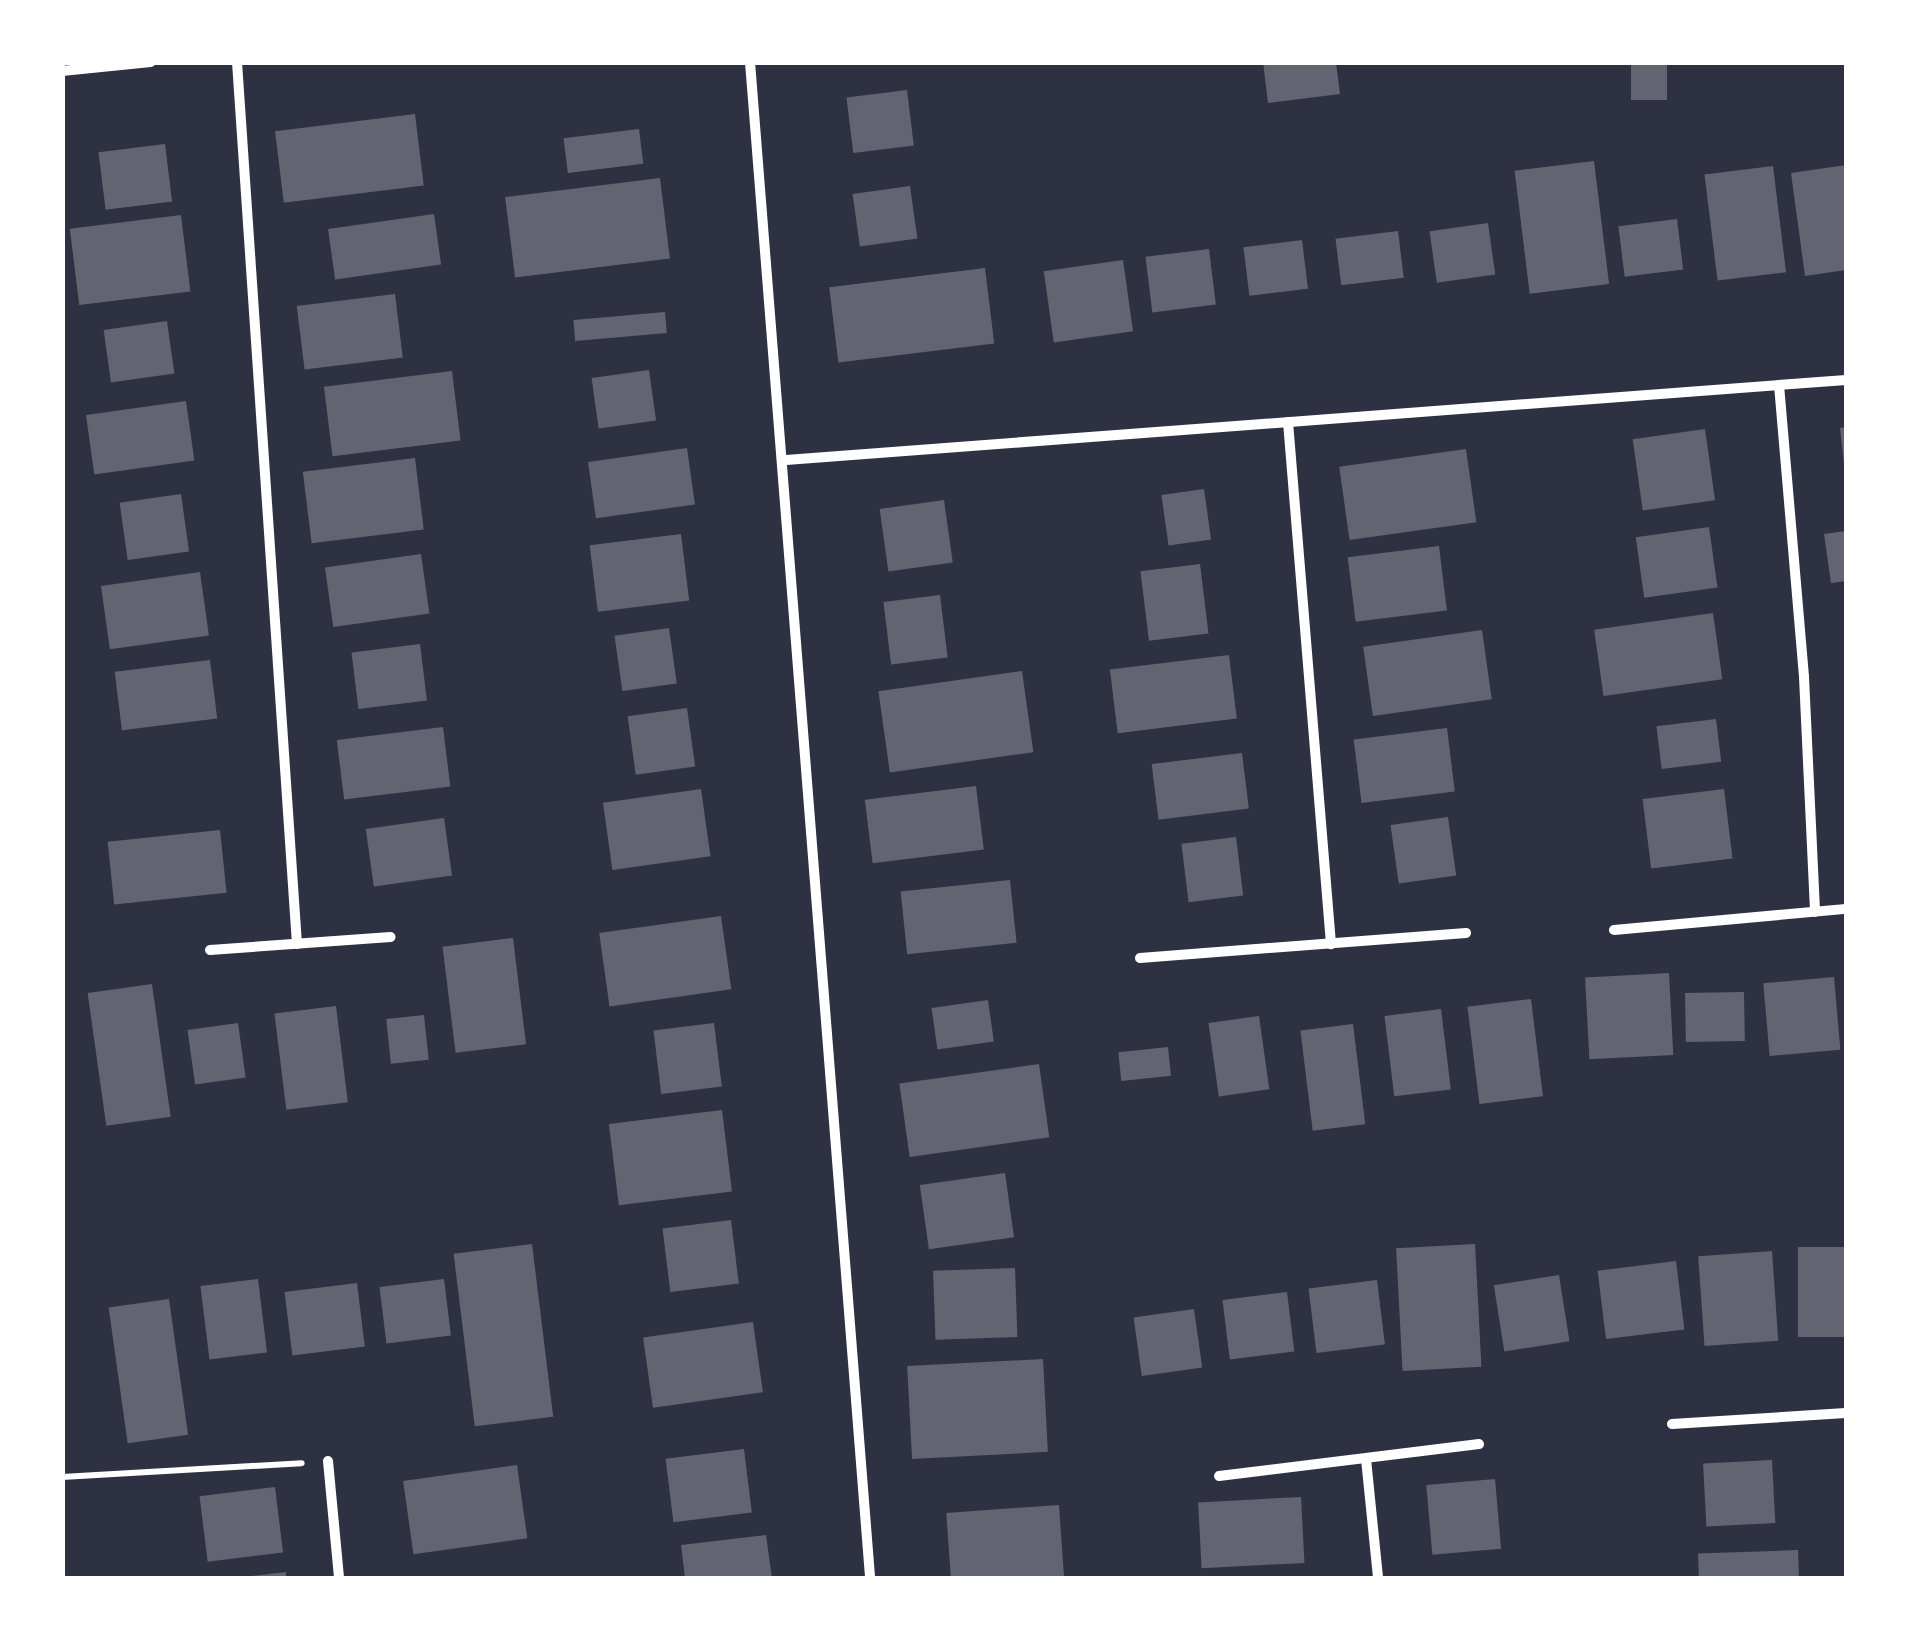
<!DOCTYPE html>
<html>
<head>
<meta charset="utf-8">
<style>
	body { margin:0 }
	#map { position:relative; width:1909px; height:1641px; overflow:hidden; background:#2d3142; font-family:Barlow,sans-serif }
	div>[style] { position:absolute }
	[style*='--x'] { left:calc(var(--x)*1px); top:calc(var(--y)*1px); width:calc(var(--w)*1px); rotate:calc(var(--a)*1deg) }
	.building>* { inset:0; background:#626471; transform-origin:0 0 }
	.path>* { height:6px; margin:-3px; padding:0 3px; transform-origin:3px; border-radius:3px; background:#fff }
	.minor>* { height:10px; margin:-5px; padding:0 5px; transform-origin:5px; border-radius:5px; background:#fff }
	span { translate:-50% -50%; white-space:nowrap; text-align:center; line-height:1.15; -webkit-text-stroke:9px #fff; paint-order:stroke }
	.frame { position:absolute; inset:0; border:65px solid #fff; pointer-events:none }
</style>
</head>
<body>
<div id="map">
	<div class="building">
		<div style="clip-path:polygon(1263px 62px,1336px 62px,1340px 94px,1268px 103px)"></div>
		<div style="left:1631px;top:62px;width:36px;height:38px"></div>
		<div style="left:907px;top:90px;width:56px;height:61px;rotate:83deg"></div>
		<div style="left:415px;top:114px;width:72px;height:141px;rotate:83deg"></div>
		<div style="left:639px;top:129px;width:35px;height:76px;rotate:83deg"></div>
		<div style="left:165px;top:144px;width:58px;height:67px;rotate:83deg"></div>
		<div style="left:1594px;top:161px;width:124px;height:80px;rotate:83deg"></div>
		<div style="clip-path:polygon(1846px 165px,1846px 270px,1805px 276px,1791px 173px)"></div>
		<div style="left:1773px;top:166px;width:107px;height:69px;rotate:83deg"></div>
		<div style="left:660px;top:178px;width:81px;height:156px;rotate:83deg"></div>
		<div style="left:910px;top:186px;width:53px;height:58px;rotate:82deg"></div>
		<div style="left:434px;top:214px;width:51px;height:107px;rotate:82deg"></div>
		<div style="left:181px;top:215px;width:77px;height:112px;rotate:83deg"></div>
		<div style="left:1677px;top:219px;width:51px;height:59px;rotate:83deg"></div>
		<div style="left:1488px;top:223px;width:52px;height:59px;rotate:82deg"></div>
		<div style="left:1398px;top:231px;width:47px;height:63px;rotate:83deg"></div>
		<div style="left:1302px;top:240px;width:49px;height:59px;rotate:83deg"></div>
		<div style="left:1209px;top:249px;width:56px;height:64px;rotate:83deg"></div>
		<div style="left:1123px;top:260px;width:72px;height:80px;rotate:82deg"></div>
		<div style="left:985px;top:268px;width:76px;height:157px;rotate:83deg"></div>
		<div style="left:395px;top:294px;width:64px;height:99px;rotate:83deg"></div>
		<div style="left:665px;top:312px;width:21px;height:92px;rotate:85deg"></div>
		<div style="left:167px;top:321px;width:53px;height:64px;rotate:82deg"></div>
		<div style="left:649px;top:370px;width:51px;height:58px;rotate:82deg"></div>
		<div style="left:452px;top:371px;width:70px;height:129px;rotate:83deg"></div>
		<div style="left:186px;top:401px;width:60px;height:101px;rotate:82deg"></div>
		<div style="clip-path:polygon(1846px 427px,1846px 464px,1844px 464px,1840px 428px)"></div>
		<div style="left:1705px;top:429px;width:72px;height:73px;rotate:82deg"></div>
		<div style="left:687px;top:448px;width:57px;height:100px;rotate:82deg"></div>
		<div style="left:1466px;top:449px;width:74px;height:128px;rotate:82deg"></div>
		<div style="left:415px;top:458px;width:72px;height:113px;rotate:83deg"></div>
		<div style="left:1204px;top:489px;width:51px;height:43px;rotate:82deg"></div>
		<div style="left:181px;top:494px;width:58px;height:62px;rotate:82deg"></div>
		<div style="left:944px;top:500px;width:63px;height:65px;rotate:82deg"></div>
		<div style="left:1709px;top:527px;width:61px;height:74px;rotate:82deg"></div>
		<div style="clip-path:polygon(1846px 531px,1846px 581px,1831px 583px,1824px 534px)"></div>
		<div style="left:681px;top:534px;width:67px;height:92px;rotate:83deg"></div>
		<div style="left:1439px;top:546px;width:65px;height:92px;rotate:83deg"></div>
		<div style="left:421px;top:554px;width:60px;height:97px;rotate:82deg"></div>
		<div style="left:1200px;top:564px;width:70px;height:60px;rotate:83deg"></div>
		<div style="left:200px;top:572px;width:64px;height:100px;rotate:82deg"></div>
		<div style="left:940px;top:595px;width:63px;height:57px;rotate:83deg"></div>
		<div style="left:1713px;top:613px;width:67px;height:120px;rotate:82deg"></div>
		<div style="left:669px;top:628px;width:56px;height:55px;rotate:82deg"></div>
		<div style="left:1482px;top:630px;width:70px;height:120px;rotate:82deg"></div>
		<div style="left:420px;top:644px;width:57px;height:69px;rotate:83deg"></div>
		<div style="left:1229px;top:655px;width:64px;height:120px;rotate:83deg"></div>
		<div style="left:210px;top:660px;width:59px;height:96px;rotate:83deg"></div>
		<div style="left:1022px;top:671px;width:82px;height:145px;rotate:82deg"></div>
		<div style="left:687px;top:708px;width:59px;height:60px;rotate:82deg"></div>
		<div style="left:1716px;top:719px;width:43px;height:60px;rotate:83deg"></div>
		<div style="left:443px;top:727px;width:60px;height:107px;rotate:83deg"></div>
		<div style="left:1447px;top:728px;width:64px;height:94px;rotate:83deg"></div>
		<div style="left:1242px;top:753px;width:56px;height:91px;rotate:83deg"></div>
		<div style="left:976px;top:786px;width:64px;height:112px;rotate:83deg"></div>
		<div style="left:701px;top:789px;width:68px;height:99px;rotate:82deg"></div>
		<div style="left:1724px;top:789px;width:70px;height:82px;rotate:83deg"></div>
		<div style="left:1448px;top:817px;width:59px;height:58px;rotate:82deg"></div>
		<div style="left:444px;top:818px;width:58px;height:79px;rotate:82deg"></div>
		<div style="left:220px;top:830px;width:63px;height:113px;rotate:84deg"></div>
		<div style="left:1236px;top:837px;width:59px;height:55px;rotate:83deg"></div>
		<div style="left:1010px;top:880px;width:63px;height:110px;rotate:84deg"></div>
		<div style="left:721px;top:916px;width:74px;height:123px;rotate:82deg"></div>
		<div style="left:513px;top:938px;width:107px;height:71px;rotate:83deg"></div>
		<div style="left:1669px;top:973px;width:82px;height:84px;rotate:87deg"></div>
		<div style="left:1834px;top:977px;width:73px;height:71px;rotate:85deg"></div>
		<div style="left:152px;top:984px;width:134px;height:65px;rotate:82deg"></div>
		<div style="left:1744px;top:992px;width:49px;height:59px;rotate:89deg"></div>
		<div style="left:1531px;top:999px;width:98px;height:64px;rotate:83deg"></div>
		<div style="left:988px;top:1000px;width:42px;height:57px;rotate:82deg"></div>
		<div style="left:336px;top:1006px;width:97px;height:62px;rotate:83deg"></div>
		<div style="left:1441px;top:1009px;width:81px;height:57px;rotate:83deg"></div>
		<div style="left:424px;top:1015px;width:45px;height:38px;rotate:84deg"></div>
		<div style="left:1259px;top:1016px;width:74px;height:51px;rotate:82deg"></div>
		<div style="left:238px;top:1023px;width:55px;height:51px;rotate:82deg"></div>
		<div style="left:714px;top:1023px;width:64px;height:61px;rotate:83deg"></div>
		<div style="left:1353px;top:1024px;width:101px;height:53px;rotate:83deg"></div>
		<div style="left:1168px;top:1047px;width:29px;height:50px;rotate:84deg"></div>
		<div style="left:1039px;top:1064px;width:74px;height:141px;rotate:82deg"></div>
		<div style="left:722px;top:1110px;width:82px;height:114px;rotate:83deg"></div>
		<div style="left:1005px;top:1173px;width:65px;height:86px;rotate:82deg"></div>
		<div style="left:731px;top:1220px;width:64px;height:69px;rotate:83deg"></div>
		<div style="left:532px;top:1244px;width:174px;height:79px;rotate:83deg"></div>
		<div style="left:1475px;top:1244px;width:123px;height:79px;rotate:87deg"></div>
		<div style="left:1846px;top:1247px;width:90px;height:48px;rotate:90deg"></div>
		<div style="left:1772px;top:1251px;width:90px;height:74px;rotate:86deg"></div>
		<div style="left:1676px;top:1261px;width:69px;height:79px;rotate:83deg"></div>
		<div style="left:1015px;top:1268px;width:69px;height:82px;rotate:88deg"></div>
		<div style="left:1559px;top:1275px;width:67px;height:66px;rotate:81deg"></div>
		<div style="left:258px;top:1279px;width:74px;height:58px;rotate:83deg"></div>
		<div style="left:444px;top:1279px;width:57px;height:65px;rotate:83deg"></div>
		<div style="left:1377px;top:1280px;width:65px;height:69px;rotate:83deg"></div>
		<div style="left:357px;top:1283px;width:64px;height:73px;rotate:83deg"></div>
		<div style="left:1287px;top:1292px;width:60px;height:65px;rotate:83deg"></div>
		<div style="left:169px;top:1299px;width:137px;height:61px;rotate:82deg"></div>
		<div style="left:1194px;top:1309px;width:59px;height:61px;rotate:82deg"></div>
		<div style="left:753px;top:1322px;width:71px;height:111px;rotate:82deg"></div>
		<div style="left:1043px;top:1359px;width:93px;height:136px;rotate:87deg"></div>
		<div style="left:744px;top:1449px;width:64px;height:79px;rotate:83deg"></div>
		<div style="left:1772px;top:1460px;width:63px;height:69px;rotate:87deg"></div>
		<div style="left:517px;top:1465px;width:74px;height:115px;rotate:82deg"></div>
		<div style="left:1495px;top:1479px;width:70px;height:69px;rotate:85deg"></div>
		<div style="left:275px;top:1487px;width:66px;height:76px;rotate:83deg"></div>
		<div style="left:1301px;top:1497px;width:66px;height:103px;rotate:87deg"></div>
		<div style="left:1059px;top:1505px;width:73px;height:113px;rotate:86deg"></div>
		<div style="clip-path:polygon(766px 1535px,772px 1578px,685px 1578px,681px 1545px)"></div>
		<div style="left:1798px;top:1550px;width:28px;height:100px;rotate:88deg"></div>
		<div style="clip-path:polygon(286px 1572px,286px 1578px,251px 1578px,251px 1576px)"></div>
	</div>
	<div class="path">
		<div style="--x:62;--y:1477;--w:240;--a:-3.3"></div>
	</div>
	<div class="minor">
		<div style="--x:237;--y:62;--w:884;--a:86.11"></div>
		<div style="--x:750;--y:62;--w:1521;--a:85.47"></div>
		<div style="--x:62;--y:71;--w:89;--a:-5.8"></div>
		<div style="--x:1779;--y:385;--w:293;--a:85.1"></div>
		<div style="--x:1804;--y:677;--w:235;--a:87.3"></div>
		<div style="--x:1288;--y:422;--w:524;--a:85.29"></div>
		<div style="--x:786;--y:460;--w:1063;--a:-4.32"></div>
		<div style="--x:1614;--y:930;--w:233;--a:-5.2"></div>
		<div style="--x:210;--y:950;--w:181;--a:-4.1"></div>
		<div style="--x:1140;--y:958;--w:327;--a:-4.4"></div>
		<div style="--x:1672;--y:1424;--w:174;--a:-3.6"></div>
		<div style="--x:1366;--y:1459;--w:120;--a:84.2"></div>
		<div style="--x:328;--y:1461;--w:118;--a:84.6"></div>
		<div style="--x:1219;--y:1476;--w:262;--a:-7"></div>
	</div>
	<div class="frame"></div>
</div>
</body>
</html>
